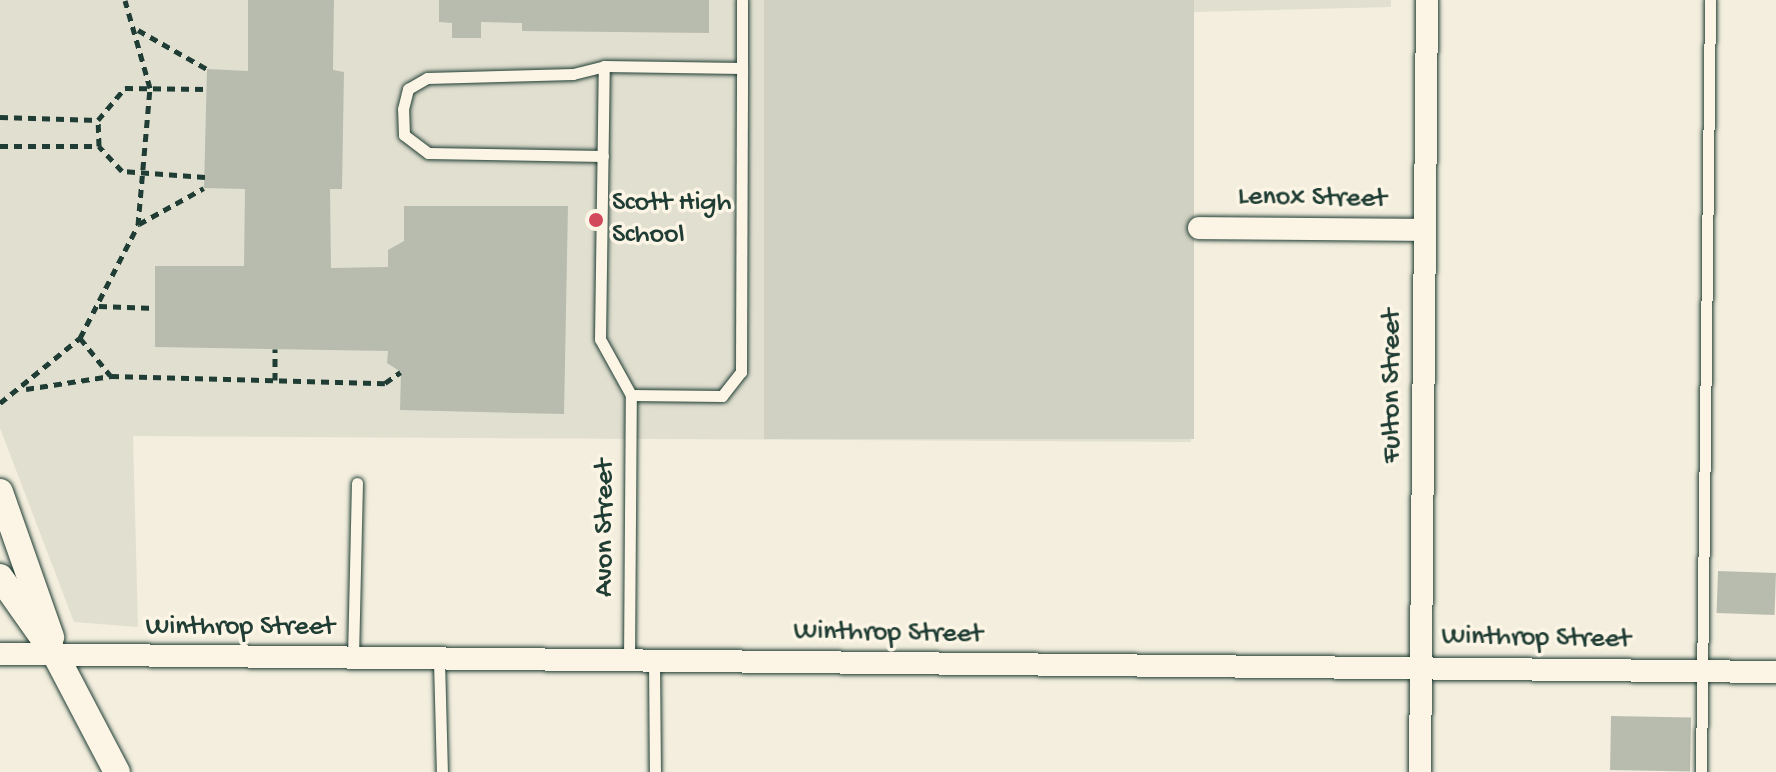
<!DOCTYPE html>
<html>
<head>
<meta charset="utf-8">
<style>
	body { margin:0 }
	#map { position:relative; width:1776px; height:772px; overflow:hidden; background:#f3eede; font-family:"Gochi Hand",sans-serif }
	div>[style] { position:absolute }
	[style*='--x'] { left:calc(var(--x)*1px); top:calc(var(--y)*1px); width:calc(var(--w)*1px); rotate:calc(var(--a)*1deg) }
	.built>* { inset:0; background:#e1dfd0 }
	.green>* { inset:0; background:#d0d1c2; transform-origin:0 0 }
	.building>* { inset:0; background:#b8bcae; transform-origin:0 0 }
	.path>* { height:5px; margin-top:-2.5px; transform-origin:0; background:repeating-linear-gradient(90deg,#1f3d34 0 8px,transparent 0 14px) }
	.roads { filter:drop-shadow(0 0 2px #1f3d34) drop-shadow(0 0 2px #1f3d34) }
	.service>* { height:11px; margin:-5.5px; padding:0 5.5px; transform-origin:5.5px; border-radius:5.5px; background:#fcf5e5 }
	.minor>* { height:22px; margin:-11px; padding:0 11px; transform-origin:11px; border-radius:11px; background:#fcf5e5 }
	.tertiary>* { height:26px; margin:-13px; padding:0 13px; transform-origin:13px; border-radius:13px; background:#fcf5e5 }
	.dots>* { width:22px; height:22px; translate:-50% -50%; box-sizing:border-box; border:4px solid #fcf5e5; border-radius:50% }
	span { translate:-50% -50%; white-space:nowrap; text-align:center; line-height:1.15; -webkit-text-stroke:7px #fcf5e5; paint-order:stroke }
	.street-label { font-size:28px; color:#1f3d34 }
	.poi-label { font-size:28px; color:#1f3d34 }
	.left { translate:0 -50%; text-align:left }
</style>
</head>
<body>
<div id="map">
	<div class="built">
		<div style="clip-path:polygon(0 0,1391px 0,1391px 7px,1194px 12px,1191px 442px,133px 436px,138px 627px,74px 622px,0 428px)"></div>
	</div>
	<div class="green">
		<div style="left:764px;top:0;width:430px;height:439px"></div>
	</div>
	<div class="building">
		<div style="clip-path:polygon(248px 0,334px 0,333px 70px,344px 72px,342px 189px,330px 189px,331px 268px,388px 267px,388px 250px,404px 241px,404px 206px,568px 206px,564px 414px,400px 410px,401px 372px,387px 363px,388px 351px,155px 347px,155px 266px,244px 266px,245px 189px,204px 188px,207px 69px,248px 71px)"></div>
		<div style="clip-path:polygon(439px 0,709px 0,709px 33px,522px 31px,522px 23px,481px 22px,481px 38px,452px 38px,452px 23px,439px 22px)"></div>
		<div style="left:1718px;top:571px;width:58px;height:42px;rotate:2deg"></div>
		<div style="left:1611px;top:716px;width:80px;height:54px;rotate:1deg"></div>
	</div>
	<div class="path">
		<div style="--x:138;--y:30;--w:79;--a:29.5"></div>
		<div style="--x:0;--y:117;--w:98;--a:1.8"></div>
		<div style="--x:0;--y:146;--w:99;--a:0"></div>
		<div style="--x:205;--y:177;--w:83;--a:-175.9"></div>
		<div style="--x:122;--y:171;--w:34;--a:-133"></div>
		<div style="--x:99;--y:146;--w:26;--a:-92"></div>
		<div style="--x:98;--y:120;--w:42;--a:-49.8"></div>
		<div style="--x:125;--y:88;--w:82;--a:0.7"></div>
		<div style="--x:139;--y:224;--w:74;--a:-29"></div>
		<div style="--x:99;--y:306;--w:56;--a:2"></div>
		<div style="--x:80;--y:338;--w:48;--a:51"></div>
		<div style="--x:275;--y:380;--w:31;--a:-90"></div>
		<div style="--x:26;--y:389;--w:86;--a:-8.7"></div>
		<div style="--x:111;--y:376;--w:274;--a:1.5"></div>
		<div style="--x:385;--y:383;--w:19;--a:-35"></div>
		<div style="--x:0;--y:403;--w:103;--a:-39.1"></div>
		<div style="--x:80;--y:338;--w:127;--a:-62.8"></div>
		<div style="--x:138;--y:225;--w:138;--a:-85"></div>
		<div style="--x:150;--y:88;--w:91;--a:-105.9"></div>
	</div>
	<div class="roads">
		<div class="service">
			<div style="--x:603;--y:156;--w:175;--a:-179"></div>
			<div style="--x:428;--y:153;--w:30;--a:-143"></div>
			<div style="--x:404;--y:135;--w:26;--a:-92"></div>
			<div style="--x:403;--y:109;--w:21;--a:-76"></div>
			<div style="--x:408;--y:89;--w:22;--a:-30"></div>
			<div style="--x:427;--y:78;--w:146;--a:-1.6"></div>
			<div style="--x:573;--y:74;--w:32;--a:-14"></div>
			<div style="--x:631;--y:395;--w:91;--a:0.6"></div>
			<div style="--x:722;--y:396;--w:31;--a:-52"></div>
			<div style="--x:741;--y:372;--w:304;--a:-89.8"></div>
			<div style="--x:353;--y:658;--w:175;--a:-88.7"></div>
			<div style="--x:439;--y:660;--w:112;--a:88.5"></div>
			<div style="--x:629;--y:661;--w:266;--a:-89.6"></div>
			<div style="--x:631;--y:395;--w:64;--a:-119"></div>
			<div style="--x:600;--y:339;--w:273;--a:-89.2"></div>
			<div style="--x:604;--y:66;--w:138;--a:0.8"></div>
			<div style="--x:742;--y:68;--w:68;--a:-90"></div>
			<div style="--x:654;--y:662;--w:110;--a:89.5"></div>
			<div style="--x:1701;--y:772;--w:772;--a:-89.33"></div>
		</div>
		<div class="minor">
			<div style="--x:1199;--y:228;--w:225;--a:0.5"></div>
			<div style="--x:0;--y:654;--w:1776;--a:0.58"></div>
			<div style="--x:1420;--y:772;--w:772;--a:-89.48"></div>
		</div>
		<div class="tertiary">
			<div style="--x:0;--y:492;--w:154;--a:70.6"></div>
			<div style="--x:0;--y:577;--w:97;--a:54.7"></div>
			<div style="--x:56;--y:656;--w:131;--a:62.3"></div>
		</div>
	</div>
	<div class="dots">
		<div style="left:596px;top:220px;background:#d1495b"></div>
	</div>
	<div class="street-label">
		<span style="left:1312px;top:199px;rotate:1deg">Lenox Street</span>
		<span style="left:1393px;top:386px;rotate:-90deg">Fulton Street</span>
		<span style="left:606px;top:528px;rotate:-90deg">Avon Street</span>
		<span style="left:240px;top:628px">Winthrop Street</span>
		<span style="left:888px;top:634px;rotate:1deg">Winthrop Street</span>
		<span style="left:1536px;top:639px;rotate:1deg">Winthrop Street</span>
	</div>
	<div class="poi-label">
		<span class="left" style="left:612px;top:220px">Scott High<br>School</span>
	</div>
</div>
</body>
</html>
